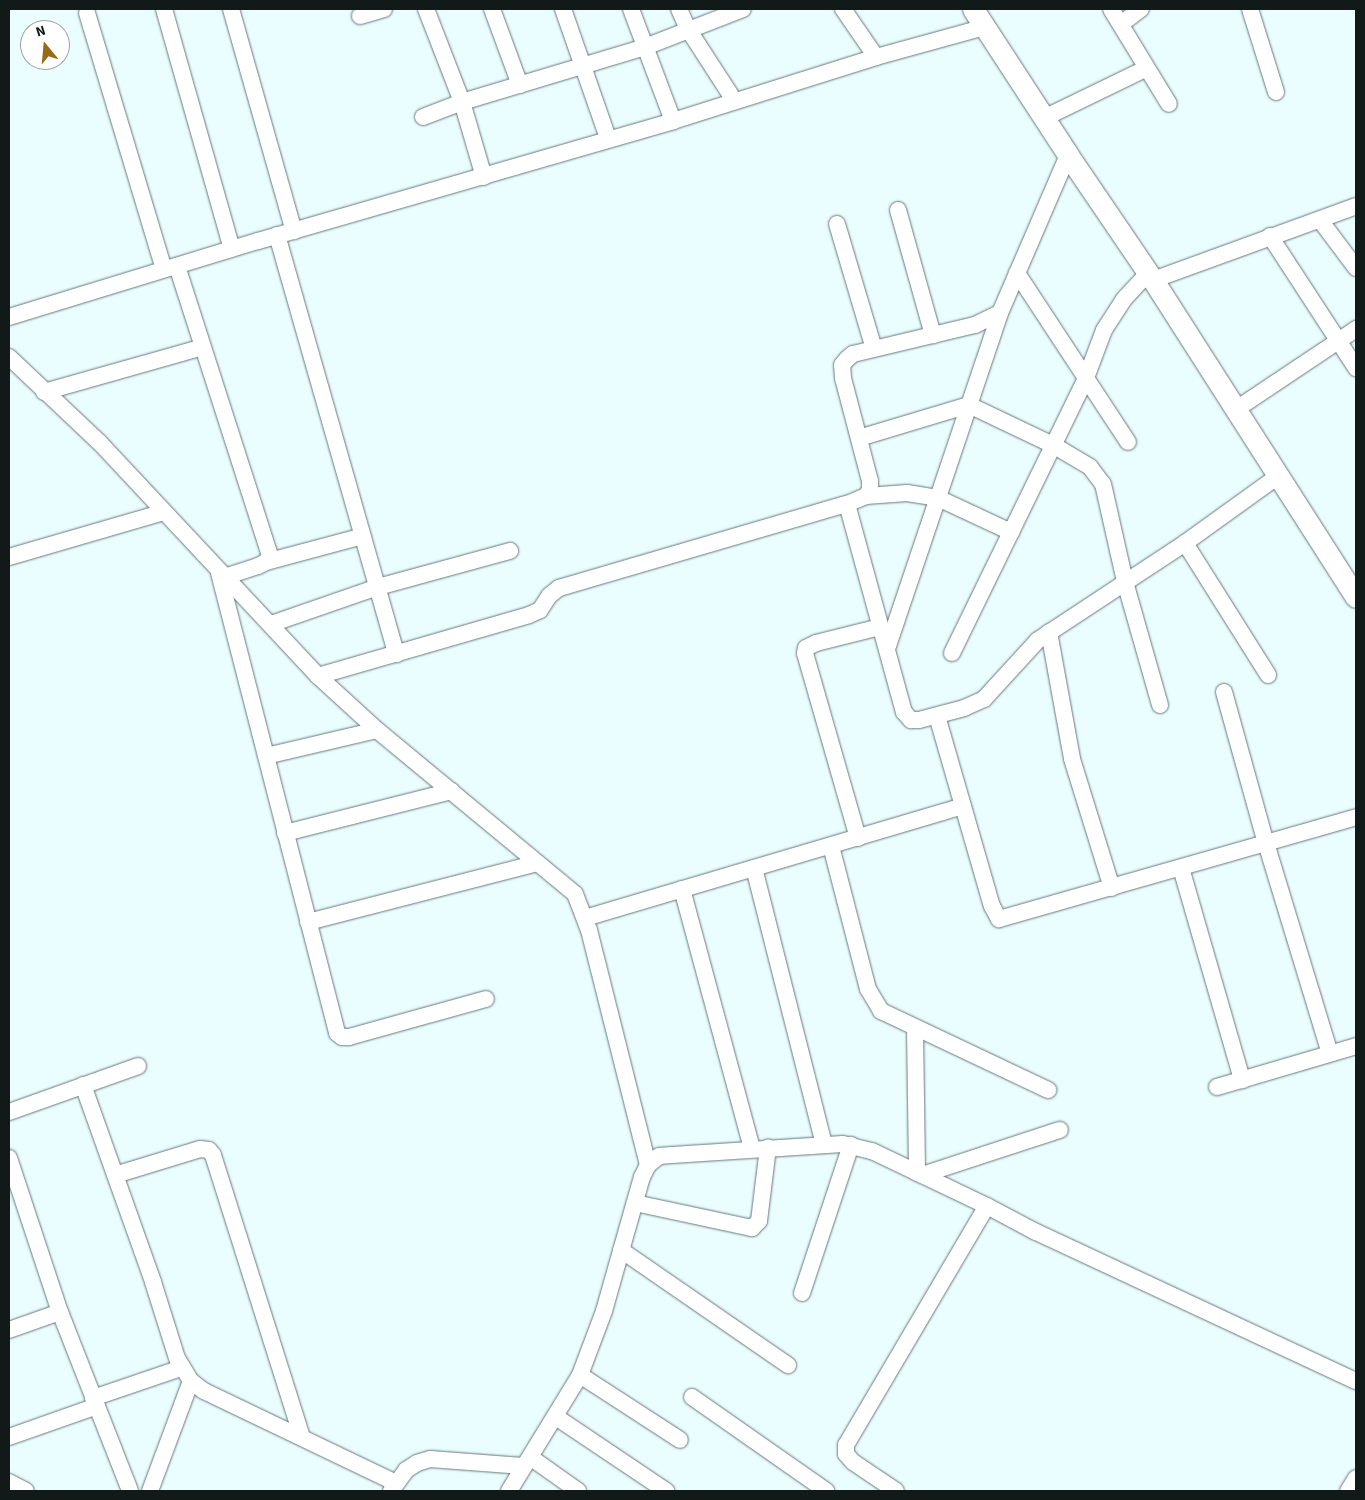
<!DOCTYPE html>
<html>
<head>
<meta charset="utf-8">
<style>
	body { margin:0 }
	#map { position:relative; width:1365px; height:1500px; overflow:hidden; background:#eafdff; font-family:"Source Sans 3",sans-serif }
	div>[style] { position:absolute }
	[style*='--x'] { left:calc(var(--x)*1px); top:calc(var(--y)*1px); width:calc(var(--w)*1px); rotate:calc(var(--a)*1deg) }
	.roads { filter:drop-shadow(0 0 1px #68787a) drop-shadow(0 0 1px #68787a) }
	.minor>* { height:16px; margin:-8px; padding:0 8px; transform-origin:8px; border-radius:8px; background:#fff }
	.major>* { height:21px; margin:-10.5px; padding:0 10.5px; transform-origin:10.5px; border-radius:10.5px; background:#fff }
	span { translate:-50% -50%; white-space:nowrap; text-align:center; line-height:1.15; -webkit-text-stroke:5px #fff; paint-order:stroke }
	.frame { position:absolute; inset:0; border:10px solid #121919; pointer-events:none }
	.north { position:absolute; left:20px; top:20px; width:50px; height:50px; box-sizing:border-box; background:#fff; border:1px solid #a0a3a3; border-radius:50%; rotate:343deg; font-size:14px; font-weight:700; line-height:20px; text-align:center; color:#121919 }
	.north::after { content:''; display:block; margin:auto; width:18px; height:22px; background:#976a19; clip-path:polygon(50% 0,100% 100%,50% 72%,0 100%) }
</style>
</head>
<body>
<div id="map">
	<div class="roads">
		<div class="minor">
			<div style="--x:164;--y:9;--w:249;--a:74.2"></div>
			<div style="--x:231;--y:9;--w:231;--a:74.2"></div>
			<div style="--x:426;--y:9;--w:100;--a:68.8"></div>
			<div style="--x:462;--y:102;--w:78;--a:73.7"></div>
			<div style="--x:492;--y:9;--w:81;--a:69.8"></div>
			<div style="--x:563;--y:9;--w:137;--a:70.8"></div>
			<div style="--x:631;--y:9;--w:120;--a:69.4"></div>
			<div style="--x:679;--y:9;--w:22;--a:66"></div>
			<div style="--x:688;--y:29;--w:85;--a:57.1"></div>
			<div style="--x:843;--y:9;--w:58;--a:55.5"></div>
			<div style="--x:1111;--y:9;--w:111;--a:58.6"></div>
			<div style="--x:1250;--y:9;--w:87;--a:72.6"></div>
			<div style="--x:87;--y:13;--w:267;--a:73.3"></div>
			<div style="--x:360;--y:16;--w:25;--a:-16"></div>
			<div style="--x:1121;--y:24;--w:25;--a:-37"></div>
			<div style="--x:423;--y:117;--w:42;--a:-21"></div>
			<div style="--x:462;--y:102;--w:191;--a:-16.7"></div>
			<div style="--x:645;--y:47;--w:105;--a:-21.2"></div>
			<div style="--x:1044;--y:118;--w:114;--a:-25.9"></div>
			<div style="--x:898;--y:210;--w:130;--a:74.4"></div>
			<div style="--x:1320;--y:220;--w:60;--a:53.1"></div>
			<div style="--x:837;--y:224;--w:130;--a:73.5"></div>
			<div style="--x:277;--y:235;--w:436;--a:74.1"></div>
			<div style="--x:1270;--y:236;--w:158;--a:56.9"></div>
			<div style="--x:177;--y:266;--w:305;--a:72.2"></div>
			<div style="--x:270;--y:556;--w:7;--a:124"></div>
			<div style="--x:266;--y:562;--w:9;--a:153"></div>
			<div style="--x:258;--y:566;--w:35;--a:162"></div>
			<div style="--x:1017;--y:273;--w:202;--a:56.7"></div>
			<div style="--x:1153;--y:280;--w:216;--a:-20"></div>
			<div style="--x:9;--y:317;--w:260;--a:-17"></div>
			<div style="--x:258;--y:241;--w:432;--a:-16.1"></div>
			<div style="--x:673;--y:121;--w:213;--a:-17.5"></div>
			<div style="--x:876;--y:57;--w:113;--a:-15.4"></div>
			<div style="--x:9;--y:357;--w:125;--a:43.4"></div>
			<div style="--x:100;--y:443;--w:319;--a:46.9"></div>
			<div style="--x:318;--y:676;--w:80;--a:42.5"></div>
			<div style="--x:377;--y:730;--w:257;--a:39.6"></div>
			<div style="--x:575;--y:894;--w:39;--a:69"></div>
			<div style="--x:589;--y:930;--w:242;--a:75.9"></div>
			<div style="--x:44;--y:392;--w:165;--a:-15.8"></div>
			<div style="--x:1235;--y:410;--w:146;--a:-33.8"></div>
			<div style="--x:859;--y:438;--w:115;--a:-16.7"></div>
			<div style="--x:969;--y:405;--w:93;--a:25.5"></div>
			<div style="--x:1053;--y:445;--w:43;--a:30.7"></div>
			<div style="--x:1090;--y:467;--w:21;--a:53"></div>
			<div style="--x:1103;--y:484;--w:100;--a:77.3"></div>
			<div style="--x:1125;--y:582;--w:128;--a:74.1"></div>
			<div style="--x:866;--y:496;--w:41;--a:-4.2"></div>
			<div style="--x:907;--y:493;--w:31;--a:9"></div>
			<div style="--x:938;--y:498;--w:81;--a:25"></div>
			<div style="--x:847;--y:504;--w:216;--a:74.7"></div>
			<div style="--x:904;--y:712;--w:11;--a:49"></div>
			<div style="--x:911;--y:720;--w:8;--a:0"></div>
			<div style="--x:919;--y:720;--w:47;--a:-14.9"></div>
			<div style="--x:964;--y:708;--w:22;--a:-24"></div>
			<div style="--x:984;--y:699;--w:80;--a:-47.5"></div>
			<div style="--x:1038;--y:640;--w:176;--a:-33.4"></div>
			<div style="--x:1185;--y:543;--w:113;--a:-35.7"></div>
			<div style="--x:1185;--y:543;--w:156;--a:57.8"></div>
			<div style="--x:9;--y:557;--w:161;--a:-16.2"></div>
			<div style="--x:266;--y:562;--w:100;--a:-15"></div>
			<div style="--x:219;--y:573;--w:475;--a:75.6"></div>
			<div style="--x:337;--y:1033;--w:6;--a:39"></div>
			<div style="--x:342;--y:1037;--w:7;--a:0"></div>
			<div style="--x:349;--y:1037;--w:142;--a:-15.5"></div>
			<div style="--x:271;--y:624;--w:113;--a:-19.1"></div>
			<div style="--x:378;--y:587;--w:137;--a:-15.3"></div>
			<div style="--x:1049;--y:632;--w:129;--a:79.7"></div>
			<div style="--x:1072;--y:759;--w:135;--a:72.8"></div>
			<div style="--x:887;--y:649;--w:354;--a:-71.4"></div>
			<div style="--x:952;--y:653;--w:306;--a:-64"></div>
			<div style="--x:1086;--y:378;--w:51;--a:-69.4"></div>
			<div style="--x:1104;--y:330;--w:37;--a:-57"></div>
			<div style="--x:1124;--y:299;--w:35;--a:-47"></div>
			<div style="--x:318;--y:676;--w:220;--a:-16.1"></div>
			<div style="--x:529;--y:615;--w:12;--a:-24"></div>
			<div style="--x:540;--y:610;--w:17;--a:-57"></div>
			<div style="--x:549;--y:596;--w:13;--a:-39"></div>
			<div style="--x:559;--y:588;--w:300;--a:-16.3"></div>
			<div style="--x:847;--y:504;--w:21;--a:-23"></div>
			<div style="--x:866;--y:496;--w:7;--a:-56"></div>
			<div style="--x:870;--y:490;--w:9;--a:-90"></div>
			<div style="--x:870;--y:481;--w:106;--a:-104.7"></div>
			<div style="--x:843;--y:378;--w:13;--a:-94"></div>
			<div style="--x:842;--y:365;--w:8;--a:-50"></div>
			<div style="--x:847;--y:359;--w:8;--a:-40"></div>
			<div style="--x:853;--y:354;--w:125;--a:-13.4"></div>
			<div style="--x:975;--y:325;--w:28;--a:-26"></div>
			<div style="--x:1000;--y:313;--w:172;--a:-66.7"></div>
			<div style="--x:1224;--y:692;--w:157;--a:74.5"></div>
			<div style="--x:1266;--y:843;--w:220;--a:73.1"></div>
			<div style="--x:937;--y:716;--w:198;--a:73.9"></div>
			<div style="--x:992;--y:906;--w:15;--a:62"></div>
			<div style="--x:999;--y:919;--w:371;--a:-15.9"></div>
			<div style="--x:266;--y:756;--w:114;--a:-13.2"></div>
			<div style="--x:285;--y:833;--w:172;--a:-14.1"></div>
			<div style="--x:858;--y:838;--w:192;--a:-106"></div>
			<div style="--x:805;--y:653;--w:5;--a:-79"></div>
			<div style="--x:806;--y:648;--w:11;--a:-27"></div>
			<div style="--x:816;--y:643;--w:66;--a:-14"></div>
			<div style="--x:831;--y:846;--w:148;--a:75.5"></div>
			<div style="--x:868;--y:989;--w:26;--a:59"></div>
			<div style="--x:881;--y:1011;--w:185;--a:25.3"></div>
			<div style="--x:754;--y:868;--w:285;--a:75.8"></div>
			<div style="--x:1181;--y:868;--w:221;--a:73.9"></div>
			<div style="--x:682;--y:889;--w:269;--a:74.9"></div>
			<div style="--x:585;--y:918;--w:394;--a:-16.5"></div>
			<div style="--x:308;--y:922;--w:237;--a:-14.4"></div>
			<div style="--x:915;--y:1028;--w:145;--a:89.2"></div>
			<div style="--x:83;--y:1085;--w:209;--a:70.4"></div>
			<div style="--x:153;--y:1282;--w:80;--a:72.5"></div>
			<div style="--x:177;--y:1358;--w:27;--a:59"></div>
			<div style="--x:191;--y:1381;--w:16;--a:38"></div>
			<div style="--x:204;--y:1391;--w:213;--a:25.6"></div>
			<div style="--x:1217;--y:1087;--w:145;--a:-16.4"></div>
			<div style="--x:9;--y:1112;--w:137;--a:-19.6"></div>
			<div style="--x:9;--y:1158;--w:162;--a:71.7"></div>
			<div style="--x:60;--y:1312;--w:192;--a:68.6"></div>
			<div style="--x:115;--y:1175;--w:89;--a:-17"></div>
			<div style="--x:200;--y:1149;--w:9;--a:6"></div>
			<div style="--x:209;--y:1150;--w:6;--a:51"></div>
			<div style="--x:213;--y:1155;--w:296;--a:72.5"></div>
			<div style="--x:922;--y:1175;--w:145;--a:-18.1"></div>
			<div style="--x:635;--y:1203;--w:120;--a:12.1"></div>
			<div style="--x:752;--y:1228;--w:10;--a:-45"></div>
			<div style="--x:759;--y:1221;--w:74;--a:-83"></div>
			<div style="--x:621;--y:1250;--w:203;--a:34.6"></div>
			<div style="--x:802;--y:1293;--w:156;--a:-71.7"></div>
			<div style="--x:9;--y:1330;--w:54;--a:-19.4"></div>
			<div style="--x:580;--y:1375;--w:119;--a:33"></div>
			<div style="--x:692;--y:1397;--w:164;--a:35"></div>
			<div style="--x:93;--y:1398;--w:93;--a:-18.8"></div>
			<div style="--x:556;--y:1417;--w:133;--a:33.9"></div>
			<div style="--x:9;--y:1437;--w:93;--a:-19.4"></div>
			<div style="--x:530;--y:1457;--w:59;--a:35.3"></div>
			<div style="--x:9;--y:1482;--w:19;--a:28"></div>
			<div style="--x:150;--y:1491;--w:117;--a:-69.6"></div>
			<div style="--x:391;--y:1491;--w:26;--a:-54"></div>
			<div style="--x:406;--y:1470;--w:13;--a:-32"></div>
			<div style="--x:417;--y:1463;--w:14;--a:-17"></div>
			<div style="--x:430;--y:1459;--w:93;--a:4.3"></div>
			<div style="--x:509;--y:1491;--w:136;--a:-58.5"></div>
			<div style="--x:580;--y:1375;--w:68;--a:-69.4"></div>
			<div style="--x:604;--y:1311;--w:139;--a:-74.2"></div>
			<div style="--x:642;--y:1177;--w:13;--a:-63"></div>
			<div style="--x:648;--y:1165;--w:14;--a:-39"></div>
			<div style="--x:659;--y:1156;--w:13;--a:-4"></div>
			<div style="--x:672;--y:1155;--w:171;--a:-3.7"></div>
			<div style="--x:843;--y:1144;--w:30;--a:14"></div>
			<div style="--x:872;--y:1151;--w:127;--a:25.6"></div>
			<div style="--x:987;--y:1206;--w:55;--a:28"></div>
			<div style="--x:1036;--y:1232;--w:353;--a:25"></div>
			<div style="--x:896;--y:1491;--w:52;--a:-146"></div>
			<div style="--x:853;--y:1462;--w:11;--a:-131"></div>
			<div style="--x:846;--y:1454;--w:9;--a:-90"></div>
			<div style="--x:846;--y:1445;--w:277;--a:-59.5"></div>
			<div style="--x:1348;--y:1491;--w:15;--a:-58"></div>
		</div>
		<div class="major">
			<div style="--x:973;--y:9;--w:174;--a:56.9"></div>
			<div style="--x:1068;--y:155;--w:151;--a:55.8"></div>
			<div style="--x:1153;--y:280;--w:376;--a:57.4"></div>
		</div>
	</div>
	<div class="frame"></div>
	<div class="north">N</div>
</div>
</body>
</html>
